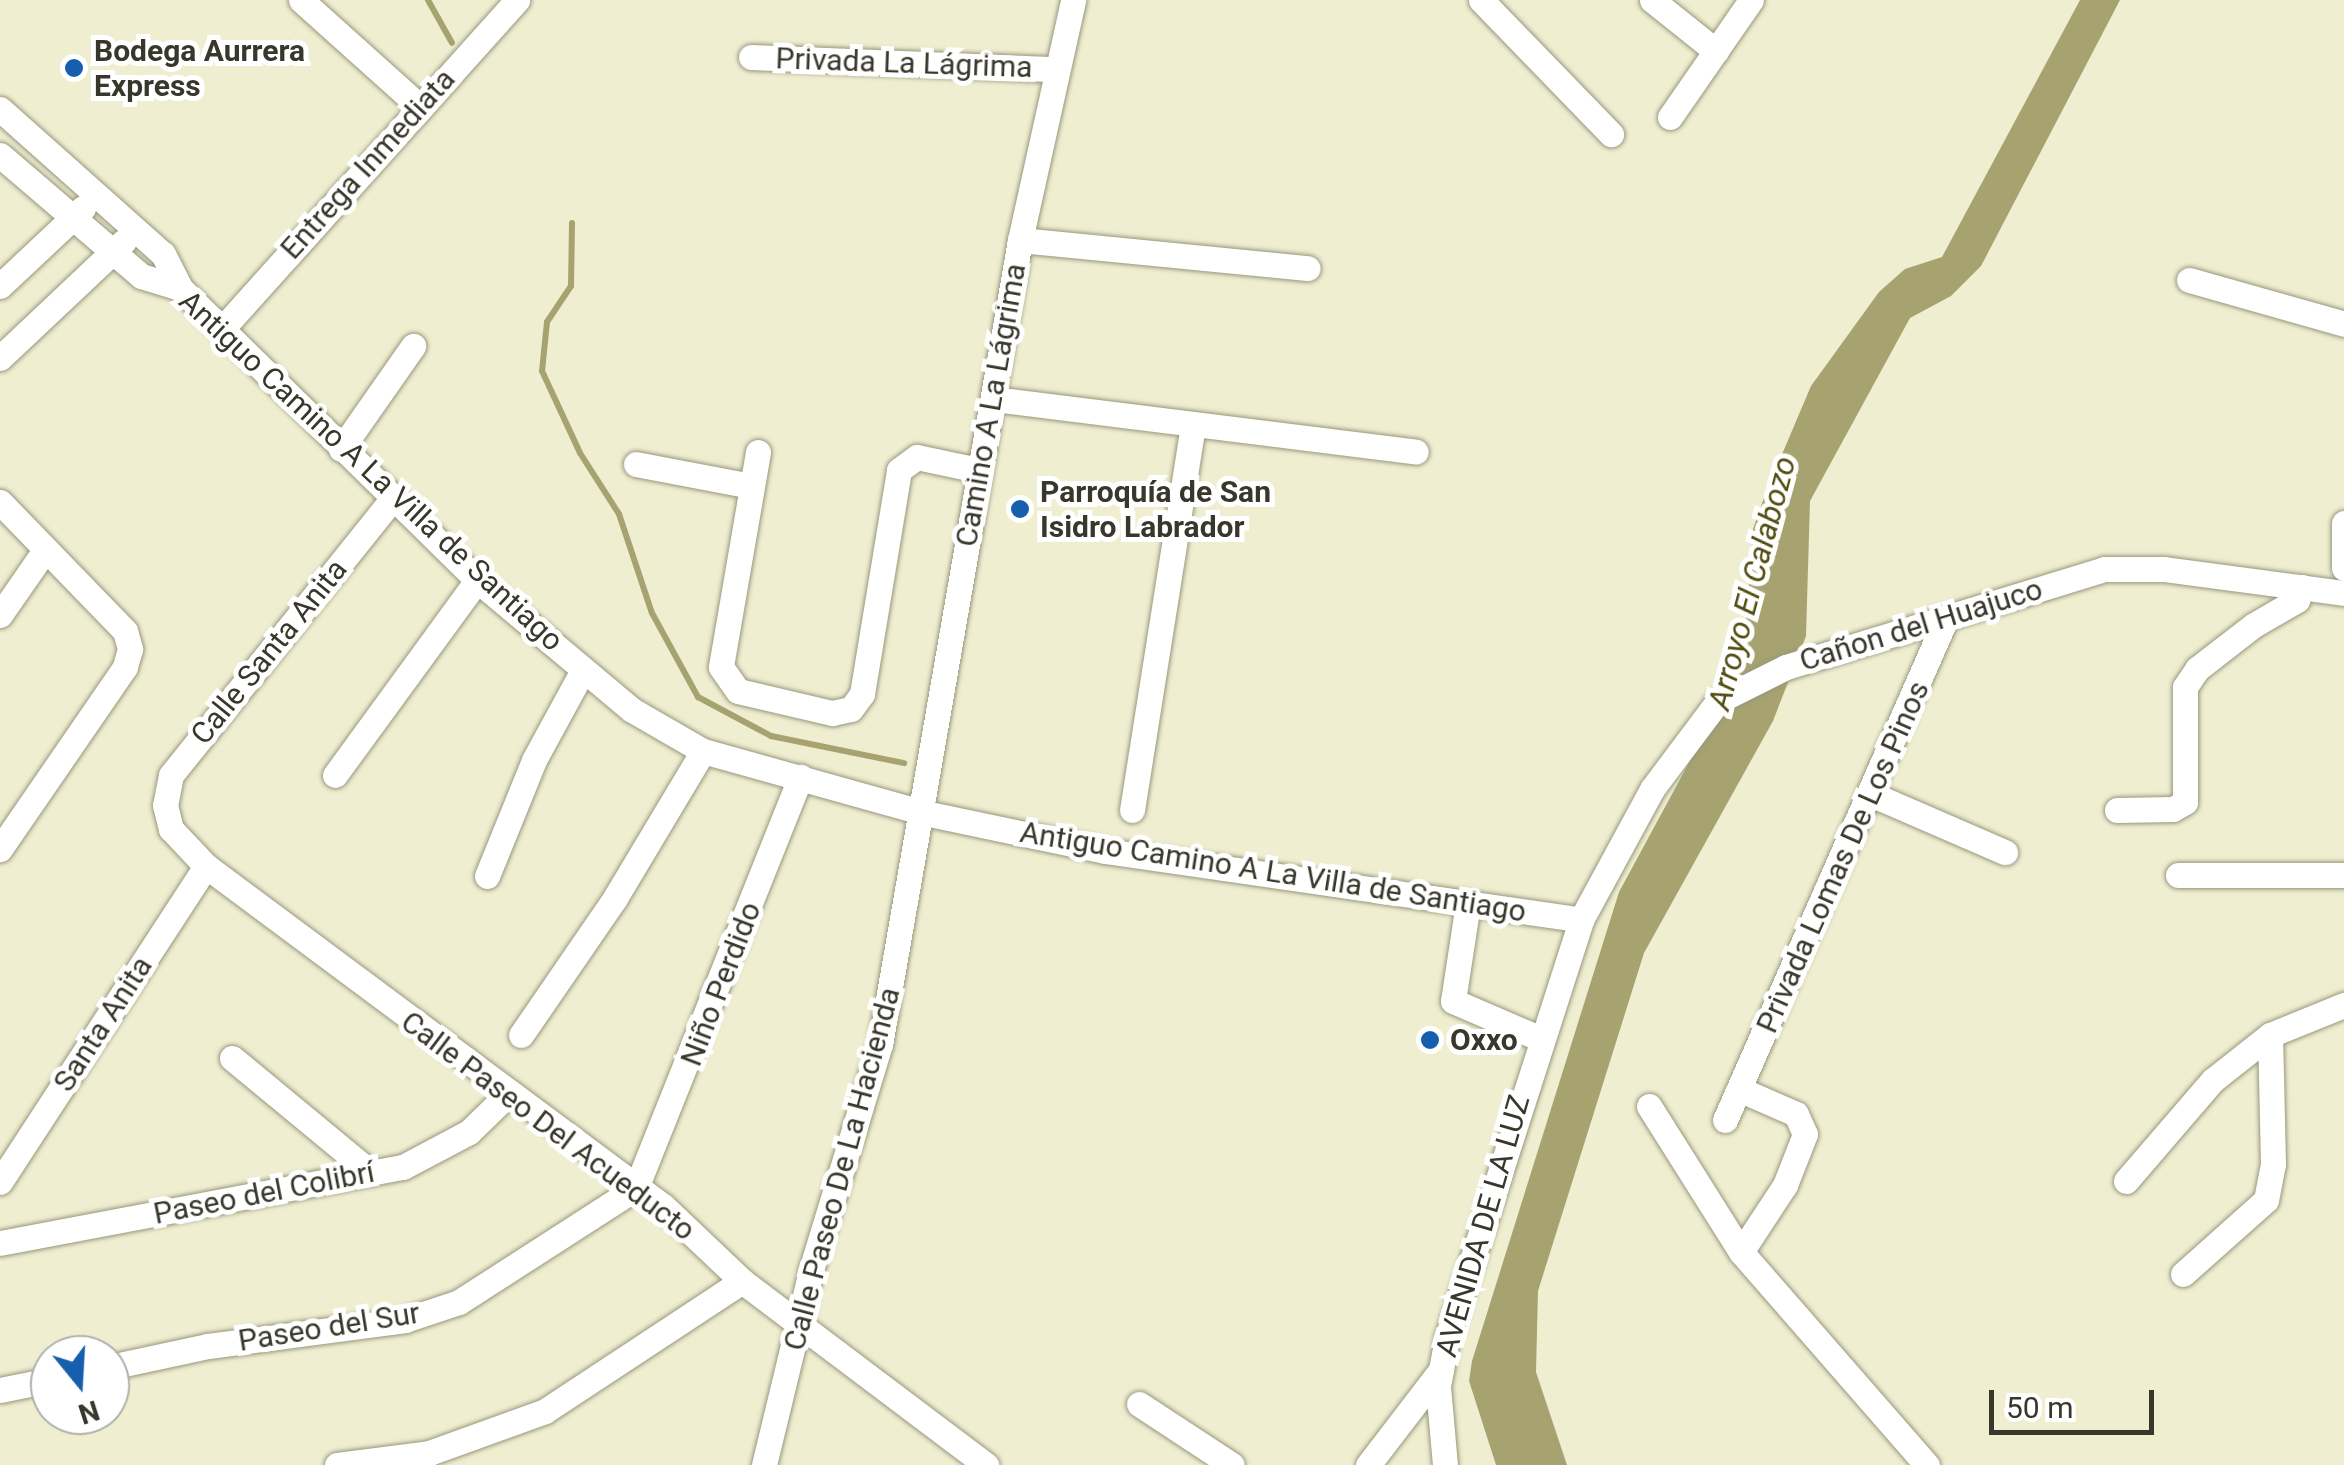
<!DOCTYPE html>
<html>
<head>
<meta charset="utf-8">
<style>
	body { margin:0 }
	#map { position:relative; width:2344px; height:1465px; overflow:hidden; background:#efeed1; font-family:Roboto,sans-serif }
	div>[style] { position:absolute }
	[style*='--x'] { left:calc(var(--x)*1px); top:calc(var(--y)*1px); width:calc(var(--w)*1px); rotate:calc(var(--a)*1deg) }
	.water>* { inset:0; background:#a6a371 }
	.stream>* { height:6px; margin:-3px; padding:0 3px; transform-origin:3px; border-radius:3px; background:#a6a371 }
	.roads { filter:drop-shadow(0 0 2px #99977c) drop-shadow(0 0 2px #99977c) }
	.minor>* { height:25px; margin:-12.5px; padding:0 12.5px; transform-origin:12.5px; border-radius:12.5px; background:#fff }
	.dots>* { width:28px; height:28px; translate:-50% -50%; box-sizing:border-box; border:5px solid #fff; border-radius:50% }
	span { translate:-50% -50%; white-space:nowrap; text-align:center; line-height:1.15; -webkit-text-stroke:10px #fff; paint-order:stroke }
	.poi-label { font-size:30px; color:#38372c; font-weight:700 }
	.left { translate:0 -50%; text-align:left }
	.street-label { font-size:30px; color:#38372c }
	.water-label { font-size:32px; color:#524d10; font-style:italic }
	.north { position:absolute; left:30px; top:1335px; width:100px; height:100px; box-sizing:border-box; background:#fff; border:2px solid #afafab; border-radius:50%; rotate:162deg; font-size:28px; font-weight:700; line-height:40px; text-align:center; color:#38372c }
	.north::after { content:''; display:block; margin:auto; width:35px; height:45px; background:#165eae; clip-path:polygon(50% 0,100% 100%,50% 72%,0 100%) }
	.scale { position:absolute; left:1989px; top:1390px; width:165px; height:45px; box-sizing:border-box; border:5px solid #38372c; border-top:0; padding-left:12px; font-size:30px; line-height:35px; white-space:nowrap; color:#38372c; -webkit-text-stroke:8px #fff; paint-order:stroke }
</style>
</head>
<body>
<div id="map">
	<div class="water">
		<div style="clip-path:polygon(2080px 0,2120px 0,1981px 266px,1951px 296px,1910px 318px,1810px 501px,1806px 636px,1773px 721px,1644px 953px,1538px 1291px,1536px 1372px,1567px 1465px,1496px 1465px,1469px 1381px,1472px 1361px,1619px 892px,1743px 663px,1753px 529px,1766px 492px,1811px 386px,1879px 292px,1905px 269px,1942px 257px)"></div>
	</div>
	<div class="stream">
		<div style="--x:428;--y:0;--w:49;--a:60.8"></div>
		<div style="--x:572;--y:223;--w:63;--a:90.9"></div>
		<div style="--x:571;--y:286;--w:43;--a:123.7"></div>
		<div style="--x:547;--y:322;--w:49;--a:95.8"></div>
		<div style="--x:542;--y:371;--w:90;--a:65.1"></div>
		<div style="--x:580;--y:453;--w:72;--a:57.4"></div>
		<div style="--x:619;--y:514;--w:104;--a:71.6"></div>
		<div style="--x:652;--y:613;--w:96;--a:61.3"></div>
		<div style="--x:698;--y:697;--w:83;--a:28.1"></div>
		<div style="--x:771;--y:736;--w:136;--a:11.5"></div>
	</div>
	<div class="roads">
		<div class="minor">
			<div style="--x:301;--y:0;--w:157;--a:41.9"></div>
			<div style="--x:1481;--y:0;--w:187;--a:45.9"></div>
			<div style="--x:1652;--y:0;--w:82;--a:38.6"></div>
			<div style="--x:751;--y:57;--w:305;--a:2.3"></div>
			<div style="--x:0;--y:109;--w:218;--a:41.7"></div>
			<div style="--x:163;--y:254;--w:38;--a:63"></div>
			<div style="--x:1670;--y:117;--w:142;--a:-55.3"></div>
			<div style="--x:0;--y:155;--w:186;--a:40.6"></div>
			<div style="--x:141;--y:276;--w:41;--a:17.1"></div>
			<div style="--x:180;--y:288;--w:417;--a:44.5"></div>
			<div style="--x:477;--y:580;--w:202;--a:40"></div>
			<div style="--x:632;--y:710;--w:82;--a:30"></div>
			<div style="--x:703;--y:751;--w:230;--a:15.6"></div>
			<div style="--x:925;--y:813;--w:184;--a:11.9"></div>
			<div style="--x:1105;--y:851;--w:481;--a:8.2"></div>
			<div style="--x:1020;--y:240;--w:289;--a:5.6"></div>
			<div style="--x:2189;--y:280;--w:161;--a:15.8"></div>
			<div style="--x:0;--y:286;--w:114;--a:-43.2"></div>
			<div style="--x:222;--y:329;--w:442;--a:-48.1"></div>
			<div style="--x:0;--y:358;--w:170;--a:-43.3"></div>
			<div style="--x:993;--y:399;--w:426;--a:7.1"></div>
			<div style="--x:341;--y:449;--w:126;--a:-55"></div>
			<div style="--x:758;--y:452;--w:218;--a:99.8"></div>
			<div style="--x:721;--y:667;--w:29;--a:55"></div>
			<div style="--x:738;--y:691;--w:97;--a:13.2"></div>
			<div style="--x:832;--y:713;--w:19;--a:-12"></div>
			<div style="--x:851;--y:709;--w:19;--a:-54"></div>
			<div style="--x:862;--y:694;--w:227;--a:-80.6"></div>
			<div style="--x:899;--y:470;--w:22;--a:-36"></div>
			<div style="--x:917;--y:457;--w:62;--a:12"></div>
			<div style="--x:636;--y:464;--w:117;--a:10.8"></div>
			<div style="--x:393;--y:498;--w:355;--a:128.7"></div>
			<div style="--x:171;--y:775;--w:31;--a:101"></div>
			<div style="--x:165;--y:805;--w:25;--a:76"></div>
			<div style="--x:171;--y:829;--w:51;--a:46.6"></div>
			<div style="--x:206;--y:866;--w:570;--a:36.65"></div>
			<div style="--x:663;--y:1206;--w:109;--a:43.5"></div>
			<div style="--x:742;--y:1281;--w:306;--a:37"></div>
			<div style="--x:0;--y:502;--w:180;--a:45.9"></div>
			<div style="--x:125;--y:631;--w:19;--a:74"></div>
			<div style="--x:130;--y:649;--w:19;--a:106"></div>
			<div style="--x:125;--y:667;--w:221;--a:124.5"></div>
			<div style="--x:2344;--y:523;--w:45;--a:90"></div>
			<div style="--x:0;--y:615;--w:79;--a:-55.3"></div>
			<div style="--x:335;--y:775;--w:241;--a:-53.9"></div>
			<div style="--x:1873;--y:795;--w:144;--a:23.4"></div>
			<div style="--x:1132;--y:810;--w:390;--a:-81"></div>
			<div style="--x:2117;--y:810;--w:56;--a:-1"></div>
			<div style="--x:2173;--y:809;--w:14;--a:-30"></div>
			<div style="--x:2185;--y:802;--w:115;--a:-90"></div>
			<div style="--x:2185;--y:687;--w:22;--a:-56"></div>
			<div style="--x:2197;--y:669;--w:72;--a:-37.7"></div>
			<div style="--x:2254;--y:625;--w:50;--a:-30.2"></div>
			<div style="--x:2297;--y:600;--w:14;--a:-69"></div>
			<div style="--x:2178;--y:875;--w:166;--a:0"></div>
			<div style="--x:487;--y:876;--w:125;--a:-67.9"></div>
			<div style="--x:534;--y:760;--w:102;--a:-61.4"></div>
			<div style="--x:1468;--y:903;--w:99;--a:98.7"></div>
			<div style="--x:1453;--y:1001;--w:94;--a:23.3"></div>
			<div style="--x:521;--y:1035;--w:166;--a:-55.5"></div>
			<div style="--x:615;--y:898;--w:171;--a:-59.1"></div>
			<div style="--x:232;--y:1058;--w:180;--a:39.6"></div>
			<div style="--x:1741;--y:1090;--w:60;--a:23.6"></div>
			<div style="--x:1796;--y:1114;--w:22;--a:66"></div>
			<div style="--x:1805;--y:1134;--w:55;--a:111.4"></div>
			<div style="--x:1785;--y:1185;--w:80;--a:123.3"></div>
			<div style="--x:1649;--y:1106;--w:173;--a:57.8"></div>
			<div style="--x:1741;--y:1252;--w:283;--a:48.9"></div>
			<div style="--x:1725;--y:1120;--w:543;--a:-66.22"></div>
			<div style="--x:2126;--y:1181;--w:133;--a:-49.3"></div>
			<div style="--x:2213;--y:1080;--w:73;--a:-38.3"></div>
			<div style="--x:2270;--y:1035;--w:80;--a:-22.1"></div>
			<div style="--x:0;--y:1182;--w:377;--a:-56.9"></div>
			<div style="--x:0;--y:1243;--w:410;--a:-10.7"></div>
			<div style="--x:403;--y:1167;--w:75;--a:-27.9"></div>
			<div style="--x:469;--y:1132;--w:53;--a:-44.2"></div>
			<div style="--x:2183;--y:1274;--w:111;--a:-41.7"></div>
			<div style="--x:2266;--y:1200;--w:37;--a:-79"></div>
			<div style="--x:2273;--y:1164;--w:129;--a:-91.3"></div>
			<div style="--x:110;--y:1367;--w:100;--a:-12.1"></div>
			<div style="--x:208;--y:1346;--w:199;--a:-7.5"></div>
			<div style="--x:405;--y:1320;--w:57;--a:-18.4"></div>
			<div style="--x:459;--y:1302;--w:211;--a:-32.8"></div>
			<div style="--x:636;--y:1188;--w:443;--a:-68.2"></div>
			<div style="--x:0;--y:1390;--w:51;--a:-11.3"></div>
			<div style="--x:1139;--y:1404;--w:111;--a:33.3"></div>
			<div style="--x:337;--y:1465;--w:93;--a:-7.4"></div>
			<div style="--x:429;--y:1453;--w:123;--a:-19.9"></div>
			<div style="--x:545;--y:1411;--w:236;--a:-33.4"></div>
			<div style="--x:764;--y:1465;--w:201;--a:-76.4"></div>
			<div style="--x:811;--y:1270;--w:235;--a:-73"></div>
			<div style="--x:880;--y:1045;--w:817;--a:-80.13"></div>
			<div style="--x:1020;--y:240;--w:246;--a:-77.5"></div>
			<div style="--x:1368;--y:1465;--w:120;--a:-52.5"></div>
			<div style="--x:1445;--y:1465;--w:79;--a:-95.1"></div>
			<div style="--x:1438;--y:1386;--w:49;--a:-79.4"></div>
			<div style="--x:1447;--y:1338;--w:439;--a:-72.2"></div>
			<div style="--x:1581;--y:920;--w:149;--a:-61.5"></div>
			<div style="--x:1652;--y:789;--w:110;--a:-53.1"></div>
			<div style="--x:1718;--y:701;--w:76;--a:-26.6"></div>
			<div style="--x:1786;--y:667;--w:333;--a:-17.1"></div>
			<div style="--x:2104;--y:569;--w:60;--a:0"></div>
			<div style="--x:2164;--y:569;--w:182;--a:7.6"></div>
		</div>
	</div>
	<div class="dots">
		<div style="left:74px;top:68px;background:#165eae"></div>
		<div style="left:1020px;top:509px;background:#165eae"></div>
		<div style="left:1430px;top:1040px;background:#165eae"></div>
	</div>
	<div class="poi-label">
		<span class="left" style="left:94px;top:68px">Bodega Aurrera<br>Express</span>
		<span class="left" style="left:1040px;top:509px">Parroquía de San<br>Isidro Labrador</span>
		<span class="left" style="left:1450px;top:1040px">Oxxo</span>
	</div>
	<div class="street-label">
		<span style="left:904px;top:63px;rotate:2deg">Privada La Lágrima</span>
		<span style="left:368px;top:164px;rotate:-48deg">Entrega Inmediata</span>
		<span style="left:991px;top:405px;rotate:-80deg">Camino A La Lágrima</span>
		<span style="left:371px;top:471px;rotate:43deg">Antiguo Camino A La Villa de Santiago</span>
		<span style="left:1921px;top:625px;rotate:-17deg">Cañon del Huajuco</span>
		<span style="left:269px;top:652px;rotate:-51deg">Calle Santa Anita</span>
		<span style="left:1843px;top:857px;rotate:-66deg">Privada Lomas De Los Pinos</span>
		<span style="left:1273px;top:872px;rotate:9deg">Antiguo Camino A La Villa de Santiago</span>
		<span style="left:721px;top:984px;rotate:-69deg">Niño Perdido</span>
		<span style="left:103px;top:1024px;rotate:-57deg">Santa Anita</span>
		<span style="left:548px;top:1126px;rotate:37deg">Calle Paseo Del Acueducto</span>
		<span style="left:842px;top:1169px;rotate:-75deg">Calle Paseo De La Hacienda</span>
		<span style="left:264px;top:1193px;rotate:-11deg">Paseo del Colibrí</span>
		<span style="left:1483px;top:1226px;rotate:-74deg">AVENIDA DE LA LUZ</span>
		<span style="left:329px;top:1327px;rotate:-9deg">Paseo del Sur</span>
	</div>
	<div class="water-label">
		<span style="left:1752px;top:583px;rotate:-75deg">Arroyo El Calabozo</span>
	</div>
	<div class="north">N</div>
	<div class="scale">50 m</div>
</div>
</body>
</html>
